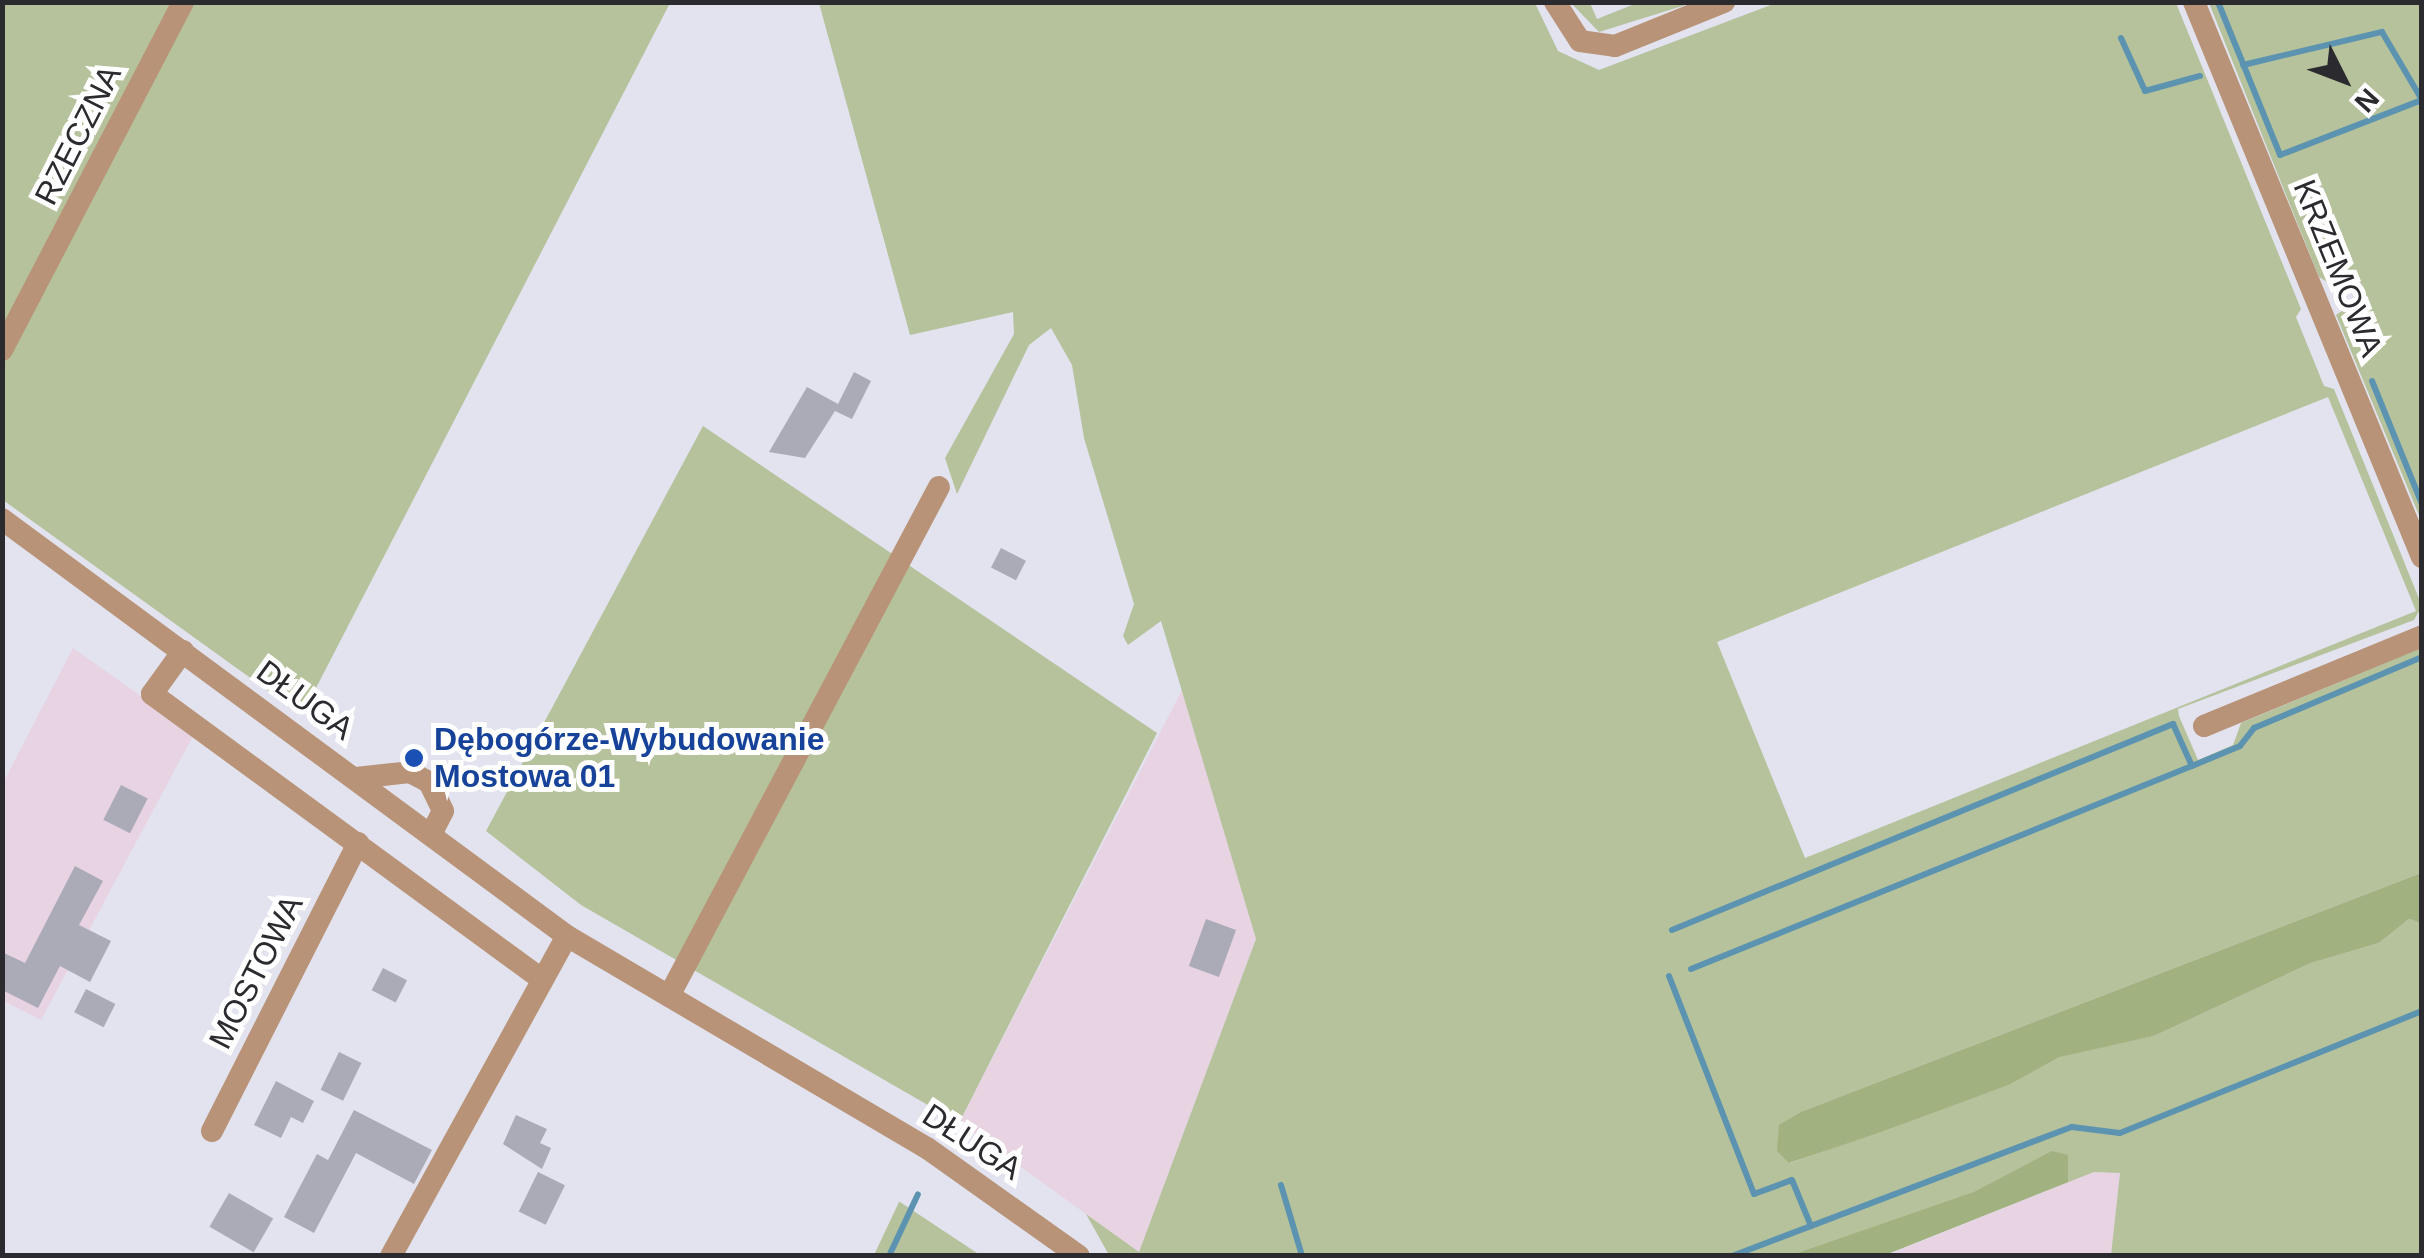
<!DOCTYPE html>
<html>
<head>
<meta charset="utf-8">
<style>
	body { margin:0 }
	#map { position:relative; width:2424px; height:1258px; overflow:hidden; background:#e2e3ef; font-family:Helvetica,sans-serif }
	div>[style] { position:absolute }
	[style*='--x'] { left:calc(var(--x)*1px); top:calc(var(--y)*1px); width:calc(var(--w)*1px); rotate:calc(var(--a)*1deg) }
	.industrial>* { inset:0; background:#e8d3e2 }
	.green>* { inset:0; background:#b5c29b }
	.forest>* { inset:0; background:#a1b17f }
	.stream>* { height:6px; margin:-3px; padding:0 3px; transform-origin:3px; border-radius:3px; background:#5c93b0 }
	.building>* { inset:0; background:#aaabb7; transform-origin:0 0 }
	.minor>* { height:22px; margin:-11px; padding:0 11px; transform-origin:11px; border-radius:11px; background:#b89377 }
	.dots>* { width:28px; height:28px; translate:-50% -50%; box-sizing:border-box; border:5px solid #fff; border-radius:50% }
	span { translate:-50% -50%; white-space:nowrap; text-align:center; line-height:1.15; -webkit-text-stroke:10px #fff; paint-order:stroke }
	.street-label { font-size:32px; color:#2a2a2f }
	.transit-label { font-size:32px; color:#164399; font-weight:700 }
	.left { translate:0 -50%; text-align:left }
	.frame { position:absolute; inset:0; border:5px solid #2a2a2f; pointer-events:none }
	.north { position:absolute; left:2294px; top:30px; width:100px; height:100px; -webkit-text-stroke:8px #fff; paint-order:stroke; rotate:132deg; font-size:28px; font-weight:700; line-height:40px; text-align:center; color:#2a2a2f }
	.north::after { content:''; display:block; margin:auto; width:35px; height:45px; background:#2a2a2f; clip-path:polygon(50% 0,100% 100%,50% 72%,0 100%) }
</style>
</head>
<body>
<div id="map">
	<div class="industrial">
		<div style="clip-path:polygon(73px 648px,194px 734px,41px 1020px,3px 1001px,2px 785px)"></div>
		<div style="clip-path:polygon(1182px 690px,1256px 939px,1139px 1252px,959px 1123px)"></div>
		<div style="clip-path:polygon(2093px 1172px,2120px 1173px,2111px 1255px,1885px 1256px)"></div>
	</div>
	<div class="green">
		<div style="clip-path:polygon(2px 3px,670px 3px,302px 715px,3px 500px)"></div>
		<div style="clip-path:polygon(evenodd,819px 3px,1535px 3px,1558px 51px,1599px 70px,1776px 3px,2176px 3px,2301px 309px,2296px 317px,2324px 386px,2334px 389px,2422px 606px,2414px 620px,2178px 709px,2179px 716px,2198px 760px,2233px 745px,2241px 723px,2421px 648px,2421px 873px,1803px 1111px,1790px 1163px,2009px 1085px,2059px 1056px,2154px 1036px,2311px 963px,2379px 943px,2409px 919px,2422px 923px,2421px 1255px,2111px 1255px,2120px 1173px,2094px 1172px,1885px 1255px,1109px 1255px,1086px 1214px,1139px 1252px,1256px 939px,1161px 621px,1128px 645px,1123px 636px,1134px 604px,1084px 438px,1072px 365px,1051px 328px,1029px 345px,957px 494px,945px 458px,1014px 334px,1013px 312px,910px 335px,819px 3px,2328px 397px,2416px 611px,1805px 858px,1717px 642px,2328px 397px)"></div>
		<div style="clip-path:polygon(1571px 3px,1590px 3px,1597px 19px,1637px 3px,1692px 3px,1599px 32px)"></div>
		<div style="clip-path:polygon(2209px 3px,2421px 3px,2421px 520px,2336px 315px,2365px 295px,2358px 276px,2334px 286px,2319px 277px)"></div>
		<div style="clip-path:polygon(703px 426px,1157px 733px,959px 1123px,581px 905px,486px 831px)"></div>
		<div style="clip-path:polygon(899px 1202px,900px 1202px,980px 1255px,874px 1255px)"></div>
	</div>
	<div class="forest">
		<div style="clip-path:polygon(2421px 873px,2421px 923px,2409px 919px,2379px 943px,2311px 963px,2154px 1036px,2059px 1057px,2009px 1085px,1875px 1134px,1789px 1163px,1777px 1151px,1779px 1125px,1803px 1111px)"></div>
		<div style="clip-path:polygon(2052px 1151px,2068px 1155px,2068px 1182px,1885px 1255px,1792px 1255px,1974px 1192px)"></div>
	</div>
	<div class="stream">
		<div style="--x:2218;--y:2;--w:165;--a:67.9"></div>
		<div style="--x:2280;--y:155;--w:149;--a:-21.2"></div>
		<div style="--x:2121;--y:38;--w:58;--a:65.6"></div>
		<div style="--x:2145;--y:91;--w:57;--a:-15.3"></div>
		<div style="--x:2243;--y:65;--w:143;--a:-13.4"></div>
		<div style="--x:2382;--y:32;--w:79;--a:59.5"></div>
		<div style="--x:2372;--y:381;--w:133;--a:67.9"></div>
		<div style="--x:1672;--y:930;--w:542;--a:-22.35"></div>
		<div style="--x:2173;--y:724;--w:46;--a:65.7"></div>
		<div style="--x:2192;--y:766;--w:52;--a:-22.6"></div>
		<div style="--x:2240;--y:746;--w:23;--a:-52"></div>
		<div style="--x:2254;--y:728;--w:180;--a:-22.9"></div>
		<div style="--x:1691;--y:969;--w:541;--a:-22.06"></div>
		<div style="--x:1669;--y:976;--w:234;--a:68.7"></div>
		<div style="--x:1754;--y:1194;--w:40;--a:-20.2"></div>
		<div style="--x:1792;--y:1180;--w:50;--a:67.6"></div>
		<div style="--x:1281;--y:1185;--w:74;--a:73.5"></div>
		<div style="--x:889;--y:1256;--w:68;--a:-64.9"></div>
		<div style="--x:1732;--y:1256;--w:364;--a:-20.8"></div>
		<div style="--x:2072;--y:1127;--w:48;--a:7.1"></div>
		<div style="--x:2120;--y:1133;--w:326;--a:-22"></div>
	</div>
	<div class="building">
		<div style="clip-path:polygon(854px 372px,871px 381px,852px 419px,835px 411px,805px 458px,769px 452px,807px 387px,838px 404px)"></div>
		<div style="left:1001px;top:548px;width:28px;height:22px;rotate:27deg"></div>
		<div style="left:121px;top:785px;width:30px;height:39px;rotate:27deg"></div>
		<div style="clip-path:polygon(75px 866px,103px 881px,79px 925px,111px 941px,90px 982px,60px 966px,38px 1008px,2px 990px,2px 952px,25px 963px)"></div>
		<div style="left:1206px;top:919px;width:32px;height:50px;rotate:20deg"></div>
		<div style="left:383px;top:968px;width:27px;height:25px;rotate:27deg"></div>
		<div style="left:86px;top:989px;width:33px;height:26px;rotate:27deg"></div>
		<div style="left:339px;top:1052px;width:25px;height:42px;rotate:26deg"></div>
		<div style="clip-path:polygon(276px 1081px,314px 1101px,303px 1123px,291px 1117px,281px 1138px,254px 1125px)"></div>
		<div style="clip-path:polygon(354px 1110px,432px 1150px,414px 1184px,356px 1153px,314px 1233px,284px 1217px,317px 1154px,328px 1160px)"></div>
		<div style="clip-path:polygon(516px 1115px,547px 1129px,540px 1143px,551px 1148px,542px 1169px,503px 1144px)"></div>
		<div style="left:538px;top:1172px;width:30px;height:44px;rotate:26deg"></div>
		<div style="left:229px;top:1193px;width:51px;height:39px;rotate:30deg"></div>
	</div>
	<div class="minor">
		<div style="--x:1555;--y:2;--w:46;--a:57.3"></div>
		<div style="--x:1580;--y:41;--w:35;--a:8"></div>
		<div style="--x:1615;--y:46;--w:118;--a:-22"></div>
		<div style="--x:2194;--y:2;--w:600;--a:67.67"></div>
		<div style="--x:2;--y:350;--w:392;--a:-62.5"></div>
		<div style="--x:2;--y:519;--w:702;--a:36.43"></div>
		<div style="--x:567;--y:936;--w:418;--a:30.5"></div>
		<div style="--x:927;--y:1148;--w:186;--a:35.4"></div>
		<div style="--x:183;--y:651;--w:53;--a:125.8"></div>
		<div style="--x:152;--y:694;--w:484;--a:36.2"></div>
		<div style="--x:2204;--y:726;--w:236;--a:-22.4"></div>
		<div style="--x:356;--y:778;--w:54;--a:-6.3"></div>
		<div style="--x:410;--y:772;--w:21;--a:28"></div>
		<div style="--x:429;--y:782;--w:32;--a:64"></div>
		<div style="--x:443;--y:811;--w:22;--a:117"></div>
		<div style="--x:669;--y:996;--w:576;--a:-62.06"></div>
		<div style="--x:212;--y:1131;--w:323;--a:-63.1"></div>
		<div style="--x:391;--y:1256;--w:365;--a:-61.2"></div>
	</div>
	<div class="dots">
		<div style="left:414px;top:758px;background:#1a4fb4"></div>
	</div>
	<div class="street-label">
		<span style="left:78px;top:135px;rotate:-63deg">RZECZNA</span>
		<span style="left:2338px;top:268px;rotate:68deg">KRZEMOWA</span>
		<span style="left:305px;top:700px;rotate:36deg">DŁUGA</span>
		<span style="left:256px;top:972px;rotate:-63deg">MOSTOWA</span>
		<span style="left:972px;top:1142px;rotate:33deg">DŁUGA</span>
	</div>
	<div class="transit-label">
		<span class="left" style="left:434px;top:758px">Dębogórze-Wybudowanie<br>Mostowa 01</span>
	</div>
	<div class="frame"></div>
	<div class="north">N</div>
</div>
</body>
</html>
